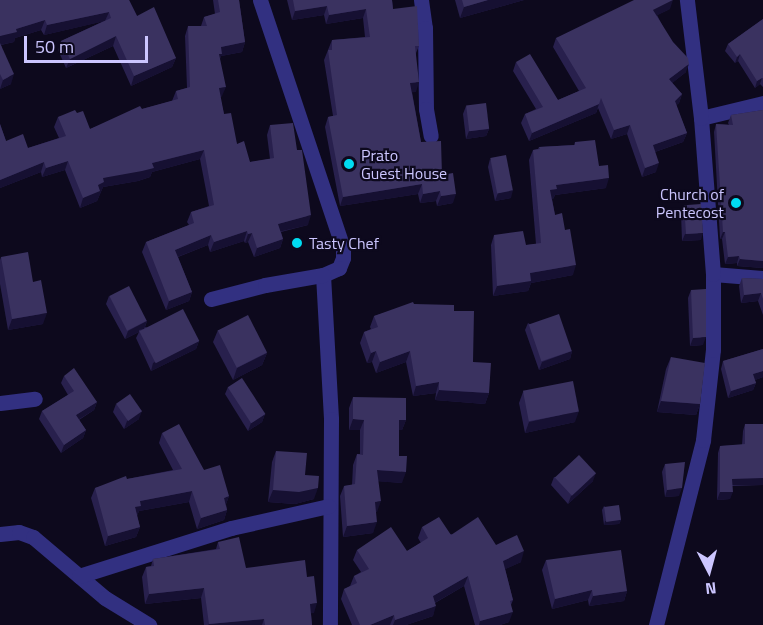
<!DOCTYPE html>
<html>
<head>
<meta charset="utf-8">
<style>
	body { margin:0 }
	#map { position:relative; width:763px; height:625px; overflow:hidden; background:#0d091d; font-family:"Titillium Web",sans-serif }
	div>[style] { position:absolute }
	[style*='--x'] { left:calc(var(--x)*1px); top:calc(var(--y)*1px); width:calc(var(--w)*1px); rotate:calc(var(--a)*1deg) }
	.minor>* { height:15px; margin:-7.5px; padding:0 7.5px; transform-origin:7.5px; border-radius:7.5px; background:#323081 }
	.wall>* { inset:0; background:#28204d }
	.shaded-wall>* { inset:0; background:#161032; transform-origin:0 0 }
	.building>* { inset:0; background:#3a3260; transform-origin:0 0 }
	.dots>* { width:16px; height:16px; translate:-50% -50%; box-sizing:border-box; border:3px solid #0d091d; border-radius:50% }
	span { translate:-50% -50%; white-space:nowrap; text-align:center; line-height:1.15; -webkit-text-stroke:4.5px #0d091d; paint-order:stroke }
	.poi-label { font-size:16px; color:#ccc6ff }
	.left { translate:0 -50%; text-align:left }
	.right { translate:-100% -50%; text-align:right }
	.north { position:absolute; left:679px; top:541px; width:60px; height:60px; -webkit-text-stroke:4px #0d091d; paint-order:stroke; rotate:174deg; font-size:16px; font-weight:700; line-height:24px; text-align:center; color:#ccc6ff }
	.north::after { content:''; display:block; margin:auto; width:21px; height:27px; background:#ccc6ff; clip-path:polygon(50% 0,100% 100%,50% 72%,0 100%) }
	.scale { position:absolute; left:24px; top:36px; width:124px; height:27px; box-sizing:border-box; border:3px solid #ccc6ff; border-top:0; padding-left:8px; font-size:18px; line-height:21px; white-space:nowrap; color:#ccc6ff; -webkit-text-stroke:4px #0d091d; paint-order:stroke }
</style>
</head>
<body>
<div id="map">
	<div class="minor">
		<div style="--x:260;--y:0;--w:262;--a:71.5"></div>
		<div style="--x:343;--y:248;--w:10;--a:90"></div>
		<div style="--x:343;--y:258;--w:11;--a:112"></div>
		<div style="--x:339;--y:268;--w:17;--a:156"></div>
		<div style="--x:323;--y:275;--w:144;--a:86.8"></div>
		<div style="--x:331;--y:419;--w:206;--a:90.3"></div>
		<div style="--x:421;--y:0;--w:28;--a:82"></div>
		<div style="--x:425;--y:28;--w:81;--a:89.3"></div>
		<div style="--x:426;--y:109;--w:27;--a:80"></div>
		<div style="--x:701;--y:118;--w:64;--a:-13.6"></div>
		<div style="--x:713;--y:274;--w:50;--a:4.6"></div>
		<div style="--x:211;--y:299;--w:56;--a:-14.5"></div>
		<div style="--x:265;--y:285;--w:59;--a:-9.8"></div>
		<div style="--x:0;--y:403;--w:35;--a:-7"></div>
		<div style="--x:0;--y:534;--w:19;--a:-6"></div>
		<div style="--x:19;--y:532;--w:15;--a:20"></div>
		<div style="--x:33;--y:537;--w:94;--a:40.3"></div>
		<div style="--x:105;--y:598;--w:52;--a:31.5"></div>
		<div style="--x:79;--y:576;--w:159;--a:-17.5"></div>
		<div style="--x:231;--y:528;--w:100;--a:-12.7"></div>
		<div style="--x:656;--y:625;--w:191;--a:-75.7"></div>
		<div style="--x:703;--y:440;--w:91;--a:-83.7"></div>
		<div style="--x:713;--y:350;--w:76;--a:-90"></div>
		<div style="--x:713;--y:274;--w:156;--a:-94.4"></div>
		<div style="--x:701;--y:118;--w:119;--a:-96.8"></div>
	</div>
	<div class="wall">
		<div style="clip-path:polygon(0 0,129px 0,137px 16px,176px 58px,172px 67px,131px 86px,113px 46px,66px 68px,58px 50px,61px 41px,104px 21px,44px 35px,41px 30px,15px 38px,14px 42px,1px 45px,11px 84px,0 89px)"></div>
		<div style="clip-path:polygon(213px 0,239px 0,245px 42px,242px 52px,221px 56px,220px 59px,222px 96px,220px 97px,224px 114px,237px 144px,250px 162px,270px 159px,267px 135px,270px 125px,297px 150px,308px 225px,281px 232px,283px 239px,280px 248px,254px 257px,248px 242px,245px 243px,244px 241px,210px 252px,208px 245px,178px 257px,192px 292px,189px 301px,166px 310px,142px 252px,146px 242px,189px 225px,187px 222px,191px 212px,209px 206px,200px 159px,152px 172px,150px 177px,138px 181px,103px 187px,97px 201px,80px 208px,65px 170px,42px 177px,41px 172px,0 188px,0 124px,6px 141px,28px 148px,59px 138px,54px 127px,58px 117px,77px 113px,90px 129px,142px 109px,172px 101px,176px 91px,187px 88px,185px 36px,188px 26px,201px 26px,204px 17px,215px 14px)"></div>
		<div style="clip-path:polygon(287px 0,392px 0,393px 9px,419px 46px,416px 53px,416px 92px,412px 92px,421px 142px,442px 175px,453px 203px,437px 206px,436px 201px,420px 203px,418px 194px,340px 206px,325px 127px,328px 117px,333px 116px,324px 60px,332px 40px,365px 37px,363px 18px,326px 24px,324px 15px,292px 20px)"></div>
		<div style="clip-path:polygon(455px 0,524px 0,460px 18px)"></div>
		<div style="clip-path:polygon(670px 9px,657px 15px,686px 72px,672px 83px,682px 94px,679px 103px,676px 105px,687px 133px,683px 142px,655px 152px,656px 172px,642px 177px,627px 134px,611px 139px,598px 108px,596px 113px,529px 141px,521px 123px,525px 114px,536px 109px,513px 71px,516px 62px,558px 100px,579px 91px,553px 47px,556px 38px)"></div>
		<div style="clip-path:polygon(763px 19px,763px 87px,760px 84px,755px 88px,738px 61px,735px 63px,725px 51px,728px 44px)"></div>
		<div style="clip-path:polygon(466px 106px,489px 129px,486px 136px,466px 139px,463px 114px)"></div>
		<div style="clip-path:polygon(763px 110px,763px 268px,737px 266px,737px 263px,725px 264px,722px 239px,720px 239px,714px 132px,716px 124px,729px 125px,728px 123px,731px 115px)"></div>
		<div style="clip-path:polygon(575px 142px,599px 166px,606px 188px,555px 195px,553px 199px,552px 199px,555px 215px,573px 275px,531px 283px,528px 291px,493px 296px,491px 245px,494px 235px,526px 245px,536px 244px,529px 160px,533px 150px,538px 149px,539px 147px,574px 145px)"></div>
		<div style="clip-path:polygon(490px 159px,511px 198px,495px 201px,488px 167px)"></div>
		<div style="clip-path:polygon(684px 205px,701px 240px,682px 241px,681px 213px)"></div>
		<div style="clip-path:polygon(1px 257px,33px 282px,43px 324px,8px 330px,0 284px,0 260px)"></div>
		<div style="clip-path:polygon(742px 278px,763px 279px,763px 315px,758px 301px,741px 303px,739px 286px)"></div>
		<div style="clip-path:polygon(691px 290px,703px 345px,690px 346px,688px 298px)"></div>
		<div style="clip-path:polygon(109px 296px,147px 321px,145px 327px,199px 341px,196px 349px,151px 371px,136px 338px,139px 332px,125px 339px,106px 304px)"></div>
		<div style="clip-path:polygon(414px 304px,454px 311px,473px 362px,489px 393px,485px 404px,435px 400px,436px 393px,413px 396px,406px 362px,376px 373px,372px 362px,367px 363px,360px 343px,364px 332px,371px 329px,370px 327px,374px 316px)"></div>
		<div style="clip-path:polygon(528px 323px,572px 351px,570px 359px,539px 370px,525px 330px)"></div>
		<div style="clip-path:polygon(218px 330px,267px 353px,262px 365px,233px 380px,213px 342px)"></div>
		<div style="clip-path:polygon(763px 349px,763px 377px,755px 380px,756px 383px,753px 390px,728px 398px,721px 369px,723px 361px)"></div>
		<div style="clip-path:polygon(671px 357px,700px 404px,696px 415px,657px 412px,666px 369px)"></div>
		<div style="clip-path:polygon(64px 376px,97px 402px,94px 410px,79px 420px,86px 430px,83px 438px,61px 453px,39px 419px,42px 411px,68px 395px,61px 383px)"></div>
		<div style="clip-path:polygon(228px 387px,265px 414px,262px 422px,248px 431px,225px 394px)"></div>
		<div style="clip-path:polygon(523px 392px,575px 422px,525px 433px,519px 403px)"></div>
		<div style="clip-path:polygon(353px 397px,406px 420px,402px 430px,399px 430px,399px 456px,402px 483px,378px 481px,377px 512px,376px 512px,373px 533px,343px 537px,340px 496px,344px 486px,352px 485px,353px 465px,357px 454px,360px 454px,360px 430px,349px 430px,349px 408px)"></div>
		<div style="clip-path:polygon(116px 404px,139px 419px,124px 429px,113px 412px)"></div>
		<div style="clip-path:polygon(745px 424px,763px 424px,763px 485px,732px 486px,730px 499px,717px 500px,718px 453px,720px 446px,742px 445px,743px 431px)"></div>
		<div style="clip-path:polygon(162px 433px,204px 470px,229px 496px,226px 504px,227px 510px,224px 520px,197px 529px,189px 502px,139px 511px,137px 516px,140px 527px,136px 537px,105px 546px,91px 498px,95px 488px,127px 479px,173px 470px,159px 443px)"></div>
		<div style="clip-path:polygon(276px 451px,305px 475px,314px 499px,295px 504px,268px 502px,272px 462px)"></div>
		<div style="clip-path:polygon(665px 464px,679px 496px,665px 497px,662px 472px)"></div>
		<div style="clip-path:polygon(554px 477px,593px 481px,568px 504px,551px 485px)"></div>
		<div style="clip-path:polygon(604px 506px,621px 520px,619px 524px,604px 525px,602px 510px)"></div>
		<div style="clip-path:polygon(422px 527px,496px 545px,521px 562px,505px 569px,513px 600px,511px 605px,509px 622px,500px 625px,475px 625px,464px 586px,435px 603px,433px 616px,406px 625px,352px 625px,341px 599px,344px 589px,350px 586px,354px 576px,361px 572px,353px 560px,357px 550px,407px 551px,421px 543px,418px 538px)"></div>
		<div style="clip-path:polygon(218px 542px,246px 568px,307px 577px,314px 613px,311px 613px,312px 625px,204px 625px,201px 598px,145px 604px,142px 577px,146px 567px,151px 566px,153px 559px,216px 549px)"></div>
		<div style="clip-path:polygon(546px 560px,627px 591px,624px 601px,589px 606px,588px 600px,552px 609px,542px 570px)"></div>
	</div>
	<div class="shaded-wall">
		<div style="clip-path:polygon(488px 0,524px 0,460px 18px,464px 7px)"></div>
		<div style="clip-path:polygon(673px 0,670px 9px,650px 19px,653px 10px)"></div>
		<div style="clip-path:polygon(327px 6px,324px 15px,292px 20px,295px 11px)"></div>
		<div style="clip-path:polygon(366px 9px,363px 18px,326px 24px,329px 15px)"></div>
		<div style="clip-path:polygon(109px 12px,105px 21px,44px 35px,47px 25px)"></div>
		<div style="clip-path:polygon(45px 20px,41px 30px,15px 38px,14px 42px,0 45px,0 36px,16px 29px)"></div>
		<div style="clip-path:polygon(116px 36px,113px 46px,66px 68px,70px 59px)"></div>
		<div style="clip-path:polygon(245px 42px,242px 52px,221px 56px,218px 63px,215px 64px,221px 47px)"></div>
		<div style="clip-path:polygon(740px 54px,738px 61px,735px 63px,737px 57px)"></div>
		<div style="clip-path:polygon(176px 58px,172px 67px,131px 86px,134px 76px)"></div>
		<div style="clip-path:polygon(689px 64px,686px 72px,666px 88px,669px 79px)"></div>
		<div style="clip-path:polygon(14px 74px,11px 84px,0 89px,3px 80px)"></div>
		<div style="clip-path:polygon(762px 78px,760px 84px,755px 88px,757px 81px)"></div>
		<div style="clip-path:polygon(419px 82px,416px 92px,407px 93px,410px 83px)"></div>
		<div style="clip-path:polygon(226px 87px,222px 96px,215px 98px,219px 88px)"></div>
		<div style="clip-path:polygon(682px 94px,679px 103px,672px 110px,675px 101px)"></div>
		<div style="clip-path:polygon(599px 104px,596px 113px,529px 141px,532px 133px)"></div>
		<div style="clip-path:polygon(630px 125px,627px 134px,611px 139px,614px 130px)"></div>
		<div style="clip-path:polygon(489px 129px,486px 136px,466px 139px,469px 131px)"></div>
		<div style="clip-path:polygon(687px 133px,683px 142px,649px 154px,653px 145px)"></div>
		<div style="clip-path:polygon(204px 150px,200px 159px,152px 172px,150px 177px,138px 181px,103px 187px,97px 201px,80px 208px,83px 198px,98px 185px,103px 178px,152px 163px)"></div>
		<div style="clip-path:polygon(68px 161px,65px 170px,42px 177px,46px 168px)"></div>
		<div style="clip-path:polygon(44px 162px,41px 172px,0 188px,0 180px)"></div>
		<div style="clip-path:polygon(659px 163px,656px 172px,642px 177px,645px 168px)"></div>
		<div style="clip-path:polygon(609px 178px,606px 188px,555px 195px,553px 199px,547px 200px,550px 190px,556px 185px)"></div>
		<div style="clip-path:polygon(422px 184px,418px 194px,340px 206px,343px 197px)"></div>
		<div style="clip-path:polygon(513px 190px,511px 198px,495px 201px,498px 193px)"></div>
		<div style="clip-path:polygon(440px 191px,436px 201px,420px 203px,423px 194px)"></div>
		<div style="clip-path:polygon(456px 194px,453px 203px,437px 206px,441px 196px)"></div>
		<div style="clip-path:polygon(311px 215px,308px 225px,274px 233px,278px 224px)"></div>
		<div style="clip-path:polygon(247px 231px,244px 241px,210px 252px,214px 242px)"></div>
		<div style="clip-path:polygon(723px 232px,725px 232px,722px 239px,720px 239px)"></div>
		<div style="clip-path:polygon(252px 233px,248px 242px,245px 243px,248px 234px)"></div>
		<div style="clip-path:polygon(703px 233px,701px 240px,682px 241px,685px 234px)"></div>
		<div style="clip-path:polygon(211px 235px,208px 245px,172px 259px,175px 250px)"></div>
		<div style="clip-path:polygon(283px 239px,280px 248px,254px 257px,257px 248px)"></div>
		<div style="clip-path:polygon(739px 256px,737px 263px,725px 264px,728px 257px)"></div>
		<div style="clip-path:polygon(740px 259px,763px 261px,763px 268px,737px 266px)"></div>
		<div style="clip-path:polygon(576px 265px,573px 275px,531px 283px,528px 291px,493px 296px,497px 286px,530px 273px)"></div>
		<div style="clip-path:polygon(192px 292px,189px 301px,166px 310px,169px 301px)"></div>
		<div style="clip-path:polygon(761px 293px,758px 301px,741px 303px,744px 295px)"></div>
		<div style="clip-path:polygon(47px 313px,43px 324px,8px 330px,12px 319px)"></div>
		<div style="clip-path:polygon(147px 321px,144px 329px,139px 330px,139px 332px,125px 339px,128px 331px)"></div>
		<div style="clip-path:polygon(706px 337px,703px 345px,690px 346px,693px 338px)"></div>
		<div style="clip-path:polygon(199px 341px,196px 349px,151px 371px,153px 363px)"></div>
		<div style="clip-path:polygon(376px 351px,372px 362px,367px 363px,371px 353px)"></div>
		<div style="clip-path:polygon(410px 351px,406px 362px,376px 373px,380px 362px)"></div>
		<div style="clip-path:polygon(572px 351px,570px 359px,539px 370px,542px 362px)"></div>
		<div style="clip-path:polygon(267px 353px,262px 365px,233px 380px,237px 368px)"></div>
		<div style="clip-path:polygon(763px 371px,763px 377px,750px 382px,753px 374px)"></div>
		<div style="clip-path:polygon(439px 382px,436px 393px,413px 396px,416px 386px)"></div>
		<div style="clip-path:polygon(756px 383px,753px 390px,728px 398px,731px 391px)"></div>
		<div style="clip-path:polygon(439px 390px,489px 393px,485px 404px,435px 400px)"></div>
		<div style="clip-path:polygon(661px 401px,700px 404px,696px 415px,657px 412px)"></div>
		<div style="clip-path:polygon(97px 402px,94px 410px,73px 423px,76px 415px)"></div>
		<div style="clip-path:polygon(142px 411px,139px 419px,124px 429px,127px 421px)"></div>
		<div style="clip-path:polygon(579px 411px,575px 422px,525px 433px,529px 422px)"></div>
		<div style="clip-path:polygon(265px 414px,262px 422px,248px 431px,251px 423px)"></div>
		<div style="clip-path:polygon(353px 419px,364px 420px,360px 430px,349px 430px)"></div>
		<div style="clip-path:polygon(399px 420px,406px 420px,402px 430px,395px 430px)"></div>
		<div style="clip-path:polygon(86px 430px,83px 438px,61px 453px,64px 445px)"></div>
		<div style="clip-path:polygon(377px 470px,406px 472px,402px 483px,373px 481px)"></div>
		<div style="clip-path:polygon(596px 473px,593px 481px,568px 504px,571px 496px)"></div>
		<div style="left:763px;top:478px;width:7px;height:31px;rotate:90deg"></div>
		<div style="clip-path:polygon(318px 488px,314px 499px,295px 504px,268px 502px,273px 490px)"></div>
		<div style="clip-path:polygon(682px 488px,679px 496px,665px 497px,667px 490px)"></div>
		<div style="clip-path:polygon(192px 491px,189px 502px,139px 511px,137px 516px,135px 507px,140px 501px)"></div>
		<div style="clip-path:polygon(720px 492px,733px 492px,730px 499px,717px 500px)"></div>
		<div style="clip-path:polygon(229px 496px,225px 507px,224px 498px)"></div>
		<div style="clip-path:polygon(381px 501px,377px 512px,371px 513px,375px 502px)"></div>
		<div style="clip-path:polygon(227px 510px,224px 520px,197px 529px,201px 518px)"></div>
		<div style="clip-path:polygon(621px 520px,619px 524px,604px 525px,605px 521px)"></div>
		<div style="clip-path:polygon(377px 522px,373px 533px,343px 537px,347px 526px)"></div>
		<div style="clip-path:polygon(140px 527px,136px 537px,105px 546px,108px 536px)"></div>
		<div style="clip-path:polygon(524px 551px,521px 562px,499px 572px,503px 561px)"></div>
		<div style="clip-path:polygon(468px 576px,464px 586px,429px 606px,433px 596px)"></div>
		<div style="clip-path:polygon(204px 588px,201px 598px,145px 604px,149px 594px)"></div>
		<div style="clip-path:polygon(592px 590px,588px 600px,552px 609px,555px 599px)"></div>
		<div style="clip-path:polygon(627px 591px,624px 601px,589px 606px,593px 596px)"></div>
		<div style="clip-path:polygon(317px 603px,314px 613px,306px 614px,310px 604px)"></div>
		<div style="clip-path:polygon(436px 606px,433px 616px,406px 625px,393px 625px,395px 620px)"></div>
		<div style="clip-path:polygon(513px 612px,509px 622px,500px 625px,479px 625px,480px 621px)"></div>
		<div style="clip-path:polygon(394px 615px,390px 625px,370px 625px)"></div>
		<div style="clip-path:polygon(264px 619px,262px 625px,208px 625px,209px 624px)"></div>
	</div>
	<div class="building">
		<div style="clip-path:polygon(0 0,129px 0,137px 16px,154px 7px,176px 58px,134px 76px,116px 36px,70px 59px,61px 41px,111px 18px,109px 12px,47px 25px,45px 20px,16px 29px,17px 32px,0 36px)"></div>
		<div style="clip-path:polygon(218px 0,239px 0,245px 42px,221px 47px,222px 54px,219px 54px,226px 87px,219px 88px,224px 114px,231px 113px,237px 144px,244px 141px,250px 162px,274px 158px,270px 125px,293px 123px,297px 150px,302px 150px,311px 215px,278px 224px,283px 239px,257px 248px,252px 233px,248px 234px,247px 231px,214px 242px,211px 235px,175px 250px,192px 292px,169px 301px,146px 242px,194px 223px,191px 212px,214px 205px,204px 150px,152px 163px,154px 168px,142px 171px,103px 178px,104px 182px,98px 185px,100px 191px,83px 198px,68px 161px,46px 168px,44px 162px,0 180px,0 124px,6px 141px,23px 134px,28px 148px,66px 136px,58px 117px,75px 110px,77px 113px,83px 111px,90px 129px,140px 106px,142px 109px,178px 99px,176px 91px,190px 87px,188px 26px,207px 26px,204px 17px,220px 12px)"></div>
		<div style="clip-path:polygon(293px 0,392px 0,393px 9px,417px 6px,419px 46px,415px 46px,419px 82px,410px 83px,421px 142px,441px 141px,442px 175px,453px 173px,456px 194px,441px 196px,440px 191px,423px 194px,422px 184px,343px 197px,328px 117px,337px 115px,328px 50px,332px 50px,332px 40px,370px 37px,366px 9px,329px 15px,327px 6px,295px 11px)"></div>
		<div style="clip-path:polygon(462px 0,488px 0,464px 7px)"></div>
		<div style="clip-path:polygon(634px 0,673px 0,653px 10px,673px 42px,688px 58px,689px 64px,669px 79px,682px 94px,675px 101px,687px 133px,653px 145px,659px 163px,645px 168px,630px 125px,614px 130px,601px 98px,599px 104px,532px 133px,525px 114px,543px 107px,516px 62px,530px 54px,558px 100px,586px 88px,556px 38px)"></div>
		<div style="clip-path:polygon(763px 19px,763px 78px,762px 78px,757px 81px,740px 54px,737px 57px,728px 44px)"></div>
		<div style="clip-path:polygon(0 43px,14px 74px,3px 80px,0 74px)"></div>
		<div style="left:486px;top:103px;width:26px;height:20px;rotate:83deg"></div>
		<div style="clip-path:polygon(763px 110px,763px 261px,740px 259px,739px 256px,728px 257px,725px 232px,723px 232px,716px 124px,733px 125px,731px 115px)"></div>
		<div style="clip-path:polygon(595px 140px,599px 166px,608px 165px,609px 178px,556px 185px,557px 189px,550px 190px,555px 215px,562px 213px,565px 230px,570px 229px,576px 265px,530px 273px,531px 281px,497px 286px,494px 235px,523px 231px,526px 245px,541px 243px,533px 150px,540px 149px,539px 147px,575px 145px,575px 142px)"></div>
		<div style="left:506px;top:155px;width:36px;height:16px;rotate:79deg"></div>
		<div style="left:701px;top:204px;width:29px;height:17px;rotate:86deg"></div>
		<div style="clip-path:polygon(28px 252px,33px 282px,41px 280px,47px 313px,12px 319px,1px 257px)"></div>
		<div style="clip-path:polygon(742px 278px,763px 279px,763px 299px,761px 293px,744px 295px)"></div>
		<div style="left:129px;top:286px;width:39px;height:22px;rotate:63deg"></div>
		<div style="clip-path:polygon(706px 289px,706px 337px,693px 338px,691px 290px)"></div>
		<div style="clip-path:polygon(413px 302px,414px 304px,454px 305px,454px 311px,474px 311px,473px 362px,491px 363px,489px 393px,439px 390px,439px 382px,416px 386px,410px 351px,380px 362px,376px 351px,371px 353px,364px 332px,378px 327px,374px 316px)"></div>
		<div style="left:183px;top:309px;width:36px;height:49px;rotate:63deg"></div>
		<div style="left:559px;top:314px;width:39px;height:32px;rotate:71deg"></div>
		<div style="left:248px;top:315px;width:42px;height:34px;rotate:63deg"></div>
		<div style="clip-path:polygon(763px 349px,763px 371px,753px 374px,756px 383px,731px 391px,723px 361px)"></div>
		<div style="clip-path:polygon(671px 357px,705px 363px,700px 404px,661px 401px)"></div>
		<div style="clip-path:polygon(74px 368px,97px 402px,76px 415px,86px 430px,64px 445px,42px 411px,74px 391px,64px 376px)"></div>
		<div style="left:242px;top:378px;width:43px;height:17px;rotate:57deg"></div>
		<div style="left:573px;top:381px;width:31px;height:51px;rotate:79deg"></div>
		<div style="left:130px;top:394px;width:21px;height:17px;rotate:55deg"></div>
		<div style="clip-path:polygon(353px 397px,406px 398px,406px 420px,399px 420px,399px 456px,407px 456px,406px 472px,377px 470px,381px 501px,375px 502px,377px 522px,347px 526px,344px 486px,355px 484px,357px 454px,363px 455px,364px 420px,353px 419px)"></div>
		<div style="clip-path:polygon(179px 424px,204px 470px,220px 465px,229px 496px,224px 498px,227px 510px,201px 518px,192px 491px,140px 501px,141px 506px,135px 507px,140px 527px,108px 536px,95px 488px,126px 476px,127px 479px,182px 469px,162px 433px)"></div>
		<div style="clip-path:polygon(745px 424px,763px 424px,763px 478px,732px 479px,733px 492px,720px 492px,720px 446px,745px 444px)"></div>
		<div style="clip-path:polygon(276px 451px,307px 453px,305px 475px,319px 476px,318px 488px,299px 492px,273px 490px)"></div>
		<div style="left:579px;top:455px;width:25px;height:33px;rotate:47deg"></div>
		<div style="clip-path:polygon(685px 462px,682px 488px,667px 490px,665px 464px)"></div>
		<div style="left:619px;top:505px;width:15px;height:15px;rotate:82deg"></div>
		<div style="clip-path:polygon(439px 517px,451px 535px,478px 517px,496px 545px,517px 535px,524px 551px,503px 561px,513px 600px,510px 601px,513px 612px,480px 621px,468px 576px,433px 596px,436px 606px,395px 620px,394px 615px,370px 625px,360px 625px,344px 589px,357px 583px,354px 576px,369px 569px,357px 550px,391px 527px,407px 551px,428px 538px,422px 527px)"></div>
		<div style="clip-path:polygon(239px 537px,246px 568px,305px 560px,307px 577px,314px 576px,317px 603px,310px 604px,312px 625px,265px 625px,264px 619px,209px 624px,204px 588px,149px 594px,146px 567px,154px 566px,153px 559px,220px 549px,218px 542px)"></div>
		<div style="clip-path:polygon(621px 550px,627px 591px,593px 596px,592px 590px,555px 599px,546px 560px)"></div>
	</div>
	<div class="dots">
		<div style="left:349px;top:164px;background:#00dbf1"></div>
		<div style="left:736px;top:203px;background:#00dbf1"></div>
		<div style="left:297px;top:243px;background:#00dbf1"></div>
	</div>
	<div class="poi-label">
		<span class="left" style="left:361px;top:164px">Prato<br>Guest House</span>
		<span class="right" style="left:724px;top:203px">Church of<br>Pentecost</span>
		<span class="left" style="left:309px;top:243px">Tasty Chef</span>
	</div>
	<div class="north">N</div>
	<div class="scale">50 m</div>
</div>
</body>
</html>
